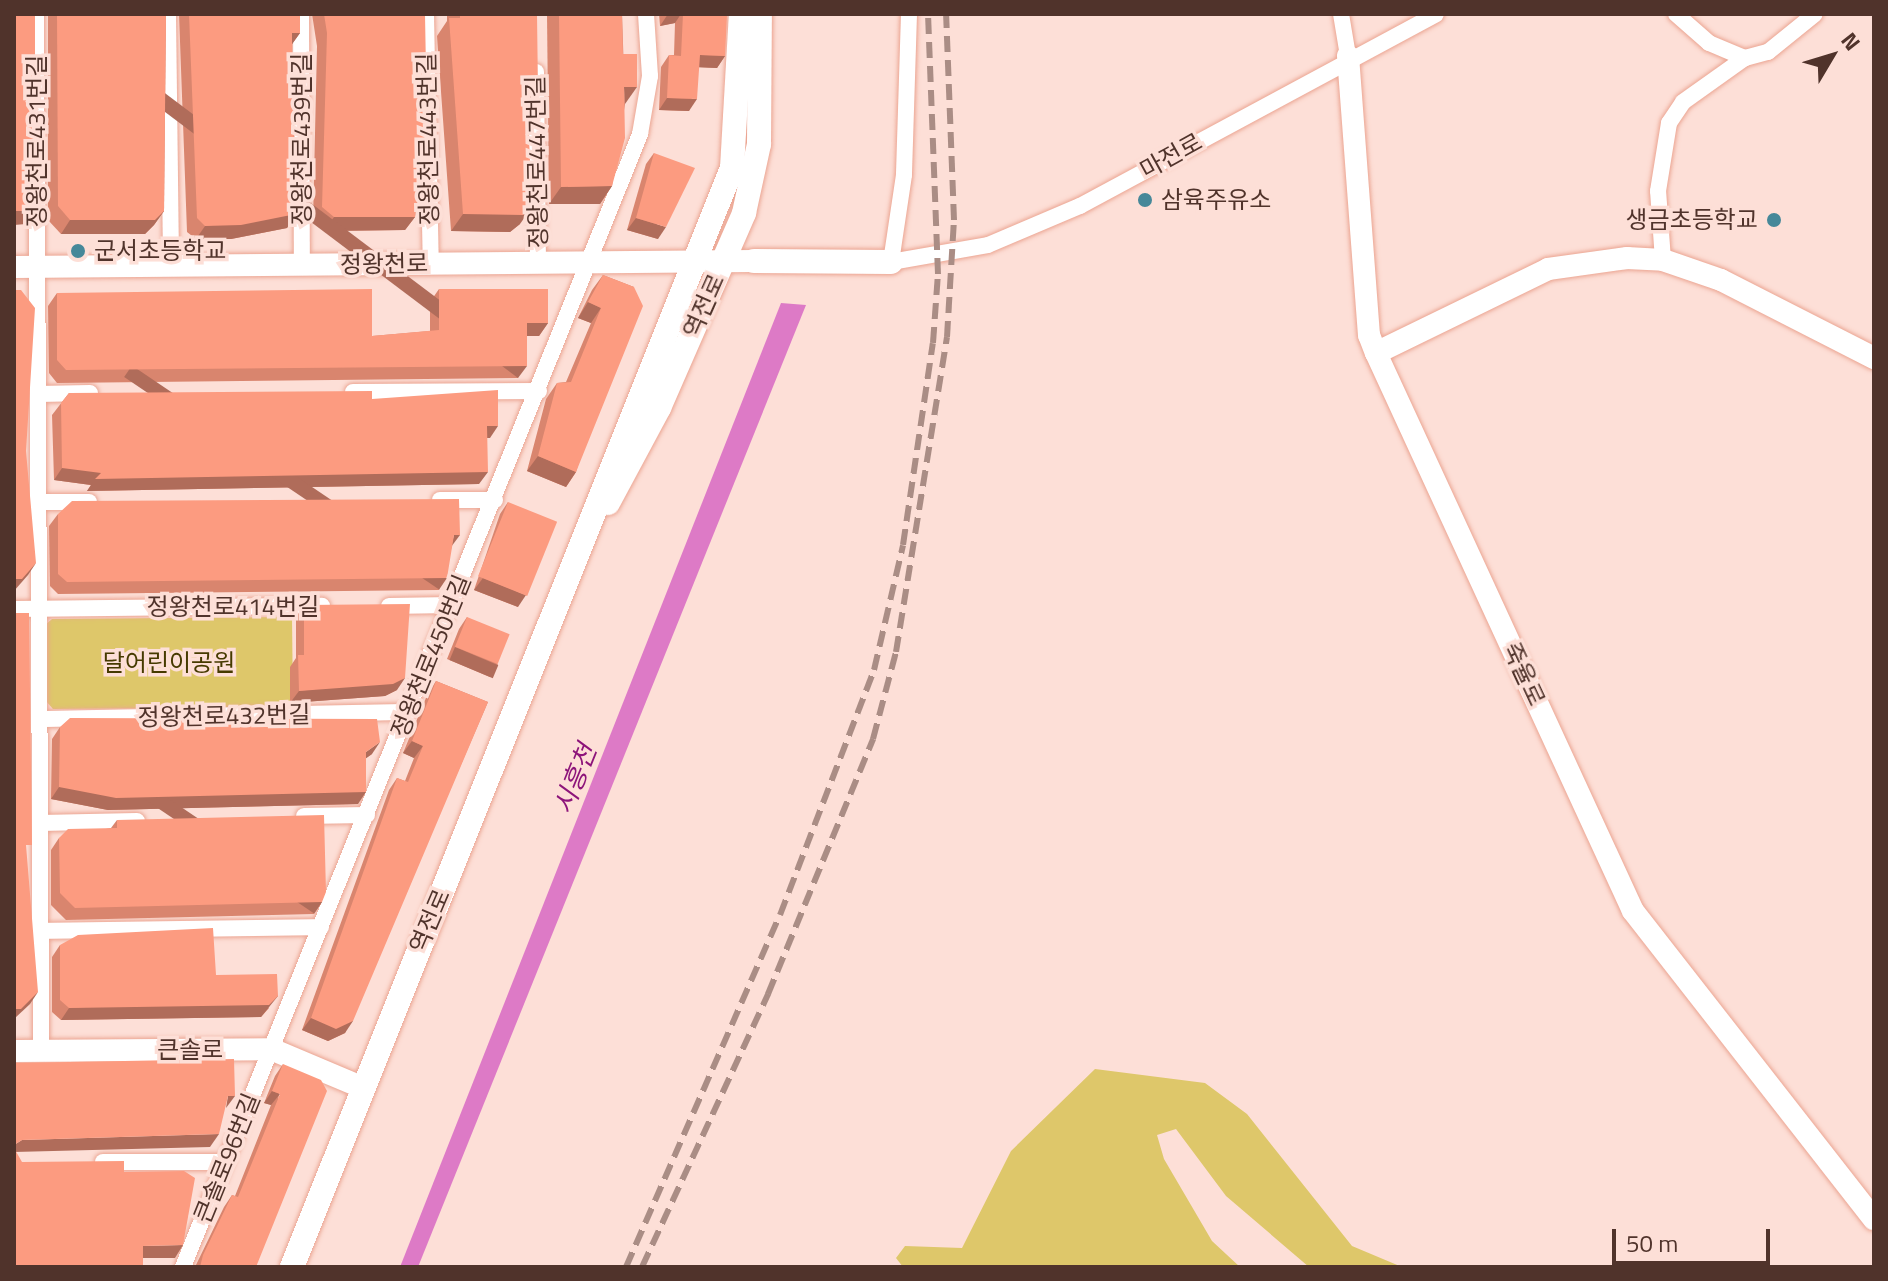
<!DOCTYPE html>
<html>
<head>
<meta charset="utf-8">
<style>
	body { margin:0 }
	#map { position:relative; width:1888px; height:1281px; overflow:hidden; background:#fddfd7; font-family:"Titillium Web","Noto Sans KR",sans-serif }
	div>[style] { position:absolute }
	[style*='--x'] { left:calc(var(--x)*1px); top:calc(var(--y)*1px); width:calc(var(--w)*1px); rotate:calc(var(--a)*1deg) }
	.green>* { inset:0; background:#dec76a }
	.water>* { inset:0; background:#dd7ac6 }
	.roads { filter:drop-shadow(0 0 2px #eba592) drop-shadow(0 0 2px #eba592) }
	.minor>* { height:16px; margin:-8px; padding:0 8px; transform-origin:8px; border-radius:8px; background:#fff }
	.tertiary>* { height:22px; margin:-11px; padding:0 11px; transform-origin:11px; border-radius:11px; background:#fff }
	.secondary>* { height:24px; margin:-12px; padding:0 12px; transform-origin:12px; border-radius:12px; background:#fff }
	.rail>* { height:6px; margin-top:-3px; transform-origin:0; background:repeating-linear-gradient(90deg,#aa8d85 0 16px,transparent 0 24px) }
	.wall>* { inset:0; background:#d9856e }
	.shaded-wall>* { inset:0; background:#b06c5a; transform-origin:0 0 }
	.building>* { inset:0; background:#fc9b80; transform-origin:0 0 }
	.dots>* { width:22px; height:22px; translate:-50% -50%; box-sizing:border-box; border:4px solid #fddfd7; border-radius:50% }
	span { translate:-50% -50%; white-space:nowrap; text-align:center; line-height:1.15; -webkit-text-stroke:7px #fddfd7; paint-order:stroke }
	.street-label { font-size:24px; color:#50332b }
	.poi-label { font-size:24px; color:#50332b }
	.left { translate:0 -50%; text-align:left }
	.right { translate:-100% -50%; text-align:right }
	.park-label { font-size:24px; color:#463a00 }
	.water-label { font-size:26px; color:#8d147a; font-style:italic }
	.frame { position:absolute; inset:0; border:16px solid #50332b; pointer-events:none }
	.north { position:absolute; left:1792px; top:16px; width:80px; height:80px; -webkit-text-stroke:6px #fddfd7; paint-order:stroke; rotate:52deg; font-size:22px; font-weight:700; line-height:32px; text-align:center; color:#50332b }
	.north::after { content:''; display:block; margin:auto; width:28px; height:36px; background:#50332b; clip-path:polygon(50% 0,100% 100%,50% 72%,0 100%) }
	.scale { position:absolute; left:1612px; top:1229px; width:158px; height:36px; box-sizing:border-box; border:4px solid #50332b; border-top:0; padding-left:10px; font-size:24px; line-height:28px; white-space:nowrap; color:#50332b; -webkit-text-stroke:6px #fddfd7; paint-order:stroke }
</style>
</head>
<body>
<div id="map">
	<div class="green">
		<div style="clip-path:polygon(292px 617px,293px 707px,53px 709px,46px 701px,44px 626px,52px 619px)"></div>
		<div style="clip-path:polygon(1095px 1069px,1205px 1083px,1247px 1114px,1352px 1246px,1402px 1267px,1309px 1267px,1226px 1196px,1176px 1129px,1157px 1135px,1164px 1159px,1212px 1241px,1240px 1267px,903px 1267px,896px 1258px,905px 1246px,962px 1248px,1011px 1151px)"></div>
	</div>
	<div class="water">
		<div style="clip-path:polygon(781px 303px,806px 305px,418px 1267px,400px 1267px)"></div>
	</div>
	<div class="roads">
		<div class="minor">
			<div style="--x:36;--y:14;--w:1037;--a:89.72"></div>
			<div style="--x:168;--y:14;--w:252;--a:89.3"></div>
			<div style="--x:301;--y:14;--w:251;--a:89.8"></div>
			<div style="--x:426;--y:14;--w:250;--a:88.9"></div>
			<div style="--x:909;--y:14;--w:161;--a:91.8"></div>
			<div style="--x:904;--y:175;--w:88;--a:98.5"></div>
			<div style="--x:891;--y:262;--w:98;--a:-9.9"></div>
			<div style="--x:988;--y:245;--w:100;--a:-23"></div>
			<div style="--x:1080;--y:206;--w:404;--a:-28.3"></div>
			<div style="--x:1341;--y:14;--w:43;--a:80.5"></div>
			<div style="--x:1676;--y:14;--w:44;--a:41.3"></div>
			<div style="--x:1709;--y:43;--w:39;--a:23"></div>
			<div style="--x:1745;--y:58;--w:24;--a:-15"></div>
			<div style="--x:1768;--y:52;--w:60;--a:-39"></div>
			<div style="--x:536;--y:72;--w:191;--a:89.4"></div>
			<div style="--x:1663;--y:260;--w:69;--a:-94.1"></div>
			<div style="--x:1658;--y:191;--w:69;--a:-80.8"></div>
			<div style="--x:1669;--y:123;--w:25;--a:-56"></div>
			<div style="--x:1683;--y:102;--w:76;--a:-35.4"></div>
			<div style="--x:353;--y:392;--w:186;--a:-0.3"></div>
			<div style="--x:38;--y:394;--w:52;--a:-1.1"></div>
			<div style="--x:440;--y:500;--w:55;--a:0"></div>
			<div style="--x:39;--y:502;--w:50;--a:0"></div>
			<div style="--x:389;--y:606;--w:63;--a:-0.9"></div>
			<div style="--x:14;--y:609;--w:308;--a:-0.6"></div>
			<div style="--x:40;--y:719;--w:368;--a:-1.1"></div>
			<div style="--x:304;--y:816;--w:63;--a:-0.9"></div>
			<div style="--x:40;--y:823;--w:97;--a:-1.2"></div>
			<div style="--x:41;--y:931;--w:280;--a:-0.8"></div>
			<div style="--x:103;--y:1162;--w:122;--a:0"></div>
			<div style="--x:183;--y:1267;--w:1222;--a:-68.03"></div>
			<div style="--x:640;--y:134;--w:59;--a:-80.2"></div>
			<div style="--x:650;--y:76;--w:62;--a:-93.7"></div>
		</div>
		<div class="tertiary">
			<div style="--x:1348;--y:56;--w:280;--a:85.7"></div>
			<div style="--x:1369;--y:335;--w:19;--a:69"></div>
			<div style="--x:1376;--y:353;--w:614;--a:65.27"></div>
			<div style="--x:1633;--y:911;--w:391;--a:52"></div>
			<div style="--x:14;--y:267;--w:740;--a:-0.46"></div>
			<div style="--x:1376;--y:353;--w:191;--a:-26"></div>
			<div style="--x:1548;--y:269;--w:80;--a:-7.9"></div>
			<div style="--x:1627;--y:258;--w:36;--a:3"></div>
			<div style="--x:1663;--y:260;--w:61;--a:19"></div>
			<div style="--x:1721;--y:280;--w:172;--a:27"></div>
			<div style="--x:14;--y:1051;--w:257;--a:-0.4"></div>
			<div style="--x:271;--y:1049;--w:95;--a:22.8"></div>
		</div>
		<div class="secondary">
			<div style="--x:754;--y:261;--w:137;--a:0.4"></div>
			<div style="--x:608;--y:503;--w:108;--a:-61.8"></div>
			<div style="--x:659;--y:408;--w:213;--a:-66.4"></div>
			<div style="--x:744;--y:213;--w:71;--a:-77.7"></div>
			<div style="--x:759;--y:144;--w:130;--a:-89.6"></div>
			<div style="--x:292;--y:1267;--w:1184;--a:-68.18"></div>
			<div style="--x:732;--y:168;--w:154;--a:-86.7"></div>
		</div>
	</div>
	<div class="rail">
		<div style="--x:626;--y:1267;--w:384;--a:-66.4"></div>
		<div style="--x:780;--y:915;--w:262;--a:-69"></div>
		<div style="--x:874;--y:670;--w:128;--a:-76.9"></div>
		<div style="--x:903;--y:545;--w:204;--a:-81.6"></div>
		<div style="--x:933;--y:343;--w:69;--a:-85.9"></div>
		<div style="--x:938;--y:274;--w:260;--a:-92.2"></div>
		<div style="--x:642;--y:1267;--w:301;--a:-65.2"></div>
		<div style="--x:768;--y:994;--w:276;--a:-67.6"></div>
		<div style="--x:873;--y:739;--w:90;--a:-75.2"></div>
		<div style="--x:896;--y:652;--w:319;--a:-80.8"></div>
		<div style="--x:947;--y:337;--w:117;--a:-86.6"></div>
		<div style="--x:954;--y:220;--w:206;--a:-92.2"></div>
	</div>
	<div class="wall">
		<div style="clip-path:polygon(48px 14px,166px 14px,164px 211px,154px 225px,145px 234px,61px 234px,48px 220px)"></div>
		<div style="clip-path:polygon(179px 14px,300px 14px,300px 33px,292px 44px,292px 81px,300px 107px,294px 116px,296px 214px,287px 228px,231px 239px,196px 239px,187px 232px)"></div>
		<div style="clip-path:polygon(312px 14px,425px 14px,419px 195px,415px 217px,405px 230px,324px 231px,313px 221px,317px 46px)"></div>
		<div style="clip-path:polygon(447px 14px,537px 14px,527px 106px,520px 224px,510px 232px,451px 231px,437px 36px,447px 21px)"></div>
		<div style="clip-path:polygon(547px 14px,622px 14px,625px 104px,612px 186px,600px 204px,549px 204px)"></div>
		<div style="clip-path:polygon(659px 14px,711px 14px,725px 56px,717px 68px,699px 67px,689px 111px,659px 110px,661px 67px,669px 55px,674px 55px,675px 23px,660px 26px)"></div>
		<div style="clip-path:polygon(654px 153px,658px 239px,627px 230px,646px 164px)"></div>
		<div style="clip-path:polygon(603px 275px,634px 287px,576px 472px,566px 487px,527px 471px,546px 399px,557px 383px,566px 382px,591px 323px,578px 318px,592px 290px)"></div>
		<div style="clip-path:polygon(439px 289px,548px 323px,539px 336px,527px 336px,518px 378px,57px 383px,49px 373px,48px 306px,57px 293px,372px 336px,430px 331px,430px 302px)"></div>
		<div style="clip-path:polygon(69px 393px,372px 399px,490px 438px,487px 438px,479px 484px,87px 491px,91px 485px,54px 480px,52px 415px)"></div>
		<div style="clip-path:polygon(508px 502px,518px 607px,474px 590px,500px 514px)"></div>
		<div style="clip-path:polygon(58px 514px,452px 546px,439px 590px,58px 594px,50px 586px,49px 526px)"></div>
		<div style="clip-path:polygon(304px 605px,397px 690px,385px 696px,290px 703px,290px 667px,296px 658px,296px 617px)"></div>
		<div style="clip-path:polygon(467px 617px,498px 665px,490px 677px,447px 659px,459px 629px)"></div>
		<div style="clip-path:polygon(436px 681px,488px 702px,345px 1033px,328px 1041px,302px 1030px,389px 790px,397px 778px,405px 781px,414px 758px,403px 753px,428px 693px)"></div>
		<div style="clip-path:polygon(60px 727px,372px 754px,366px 758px,358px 804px,108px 810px,51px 799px,52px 739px)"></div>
		<div style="clip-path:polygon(117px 820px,322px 902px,314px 914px,66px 920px,51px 905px,51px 850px,59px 838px,111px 828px)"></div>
		<div style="clip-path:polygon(60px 945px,216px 975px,269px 1008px,261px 1017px,61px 1020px,52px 1012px,52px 957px)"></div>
		<div style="clip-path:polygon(283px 1064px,256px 1267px,195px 1267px,224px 1207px,232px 1195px,235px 1196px,271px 1105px,264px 1103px,275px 1076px)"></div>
	</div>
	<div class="shaded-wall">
		<div style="clip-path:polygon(668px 14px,681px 14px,675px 23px,660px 26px)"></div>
		<div style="clip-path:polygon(292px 33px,300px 33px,290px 47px)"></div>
		<div style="clip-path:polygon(700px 55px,725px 56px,717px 68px,691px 67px)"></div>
		<div style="clip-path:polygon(624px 87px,637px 87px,625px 104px)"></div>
		<div style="clip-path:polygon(527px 91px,538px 91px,526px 108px)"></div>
		<div style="clip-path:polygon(667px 98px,697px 99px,689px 111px,659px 110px)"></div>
		<div style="clip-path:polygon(293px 107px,300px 107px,290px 121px)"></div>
		<div style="clip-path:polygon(419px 181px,428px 181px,419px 195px,410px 195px)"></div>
		<div style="clip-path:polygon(612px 186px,600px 204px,549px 204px,561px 187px)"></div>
		<div style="clip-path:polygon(532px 207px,520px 224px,510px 232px,451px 231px,463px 214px)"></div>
		<div style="clip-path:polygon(14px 211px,36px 211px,26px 224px,14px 225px)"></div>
		<div style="clip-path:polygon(164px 211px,154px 225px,145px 234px,61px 234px,70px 220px)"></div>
		<div style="clip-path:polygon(296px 214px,287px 228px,231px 239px,196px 239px,205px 226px)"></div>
		<div style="clip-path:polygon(334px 217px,415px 217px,405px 230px,324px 231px)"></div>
		<div style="clip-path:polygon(636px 218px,666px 227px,658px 239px,627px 230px)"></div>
		<div style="clip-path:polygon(588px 302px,601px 308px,591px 323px,578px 318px)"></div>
		<div style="clip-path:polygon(527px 323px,548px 323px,539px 336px,518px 336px)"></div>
		<div style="left:527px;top:366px;width:15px;height:461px;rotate:127deg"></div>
		<div style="clip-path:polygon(487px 426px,498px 426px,490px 438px,478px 438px)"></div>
		<div style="clip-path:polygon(538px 456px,576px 472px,566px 487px,527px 471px)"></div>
		<div style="clip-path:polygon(62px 468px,488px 472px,479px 484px,87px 491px,91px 485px,54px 480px)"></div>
		<div style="clip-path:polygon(454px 535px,460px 535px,451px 547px)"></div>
		<div style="clip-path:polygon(36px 563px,28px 575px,14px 591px,14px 579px)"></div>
		<div style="left:447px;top:578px;width:14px;height:380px;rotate:124deg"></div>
		<div style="clip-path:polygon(483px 578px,526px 595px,518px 607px,474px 590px)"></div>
		<div style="left:455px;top:647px;width:47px;height:14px;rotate:23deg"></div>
		<div style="clip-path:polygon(405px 678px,397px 690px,385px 696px,290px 703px,299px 691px)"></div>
		<div style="clip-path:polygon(412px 741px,423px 746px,414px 758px,403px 753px)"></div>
		<div style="clip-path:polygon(380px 742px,372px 754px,358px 764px,366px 752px)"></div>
		<div style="clip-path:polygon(59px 787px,366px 792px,358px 804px,108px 810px,51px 799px)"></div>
		<div style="left:322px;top:902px;width:14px;height:247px;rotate:124deg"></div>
		<div style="clip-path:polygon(38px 992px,30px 1004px,14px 1019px,14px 1009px)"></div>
		<div style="clip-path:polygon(278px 996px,261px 1017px,61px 1020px,69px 1008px)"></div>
		<div style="clip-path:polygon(311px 1018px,353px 1021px,345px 1033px,328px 1041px,302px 1030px)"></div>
		<div style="clip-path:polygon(272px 1091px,280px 1094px,271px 1105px,264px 1103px)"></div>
		<div style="clip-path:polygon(228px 1096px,235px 1096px,226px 1108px)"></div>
		<div style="clip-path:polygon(219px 1134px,210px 1147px,14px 1152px,14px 1145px,22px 1140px)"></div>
		<div style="clip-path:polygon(183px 1245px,175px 1258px,134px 1258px,143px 1246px)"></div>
	</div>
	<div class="building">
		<div style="left:14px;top:14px;width:21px;height:197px"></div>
		<div style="clip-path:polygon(57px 14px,166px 14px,164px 211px,155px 220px,70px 220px,58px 206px)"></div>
		<div style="clip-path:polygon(189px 14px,300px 14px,300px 33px,292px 33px,292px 81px,300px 81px,300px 107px,293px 107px,296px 214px,241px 225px,205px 226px,197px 218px)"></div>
		<div style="clip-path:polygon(324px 14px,425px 14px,428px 181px,419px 181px,415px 217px,334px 217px,322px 207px,327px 33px)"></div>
		<div style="clip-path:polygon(460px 14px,537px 14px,538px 91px,527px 91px,532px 207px,523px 215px,463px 214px,449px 18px,460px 18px)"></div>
		<div style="clip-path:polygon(559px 14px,622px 14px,623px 54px,637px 54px,637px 87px,624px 87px,625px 138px,612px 186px,561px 187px)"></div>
		<div style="clip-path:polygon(683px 14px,727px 15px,725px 56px,700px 55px,697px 99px,667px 98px,669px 55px,681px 56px)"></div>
		<div style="clip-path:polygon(654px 153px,695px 168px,666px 227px,636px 218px)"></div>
		<div style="clip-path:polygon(603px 275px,634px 287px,643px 306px,576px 472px,538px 456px,557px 383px,571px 382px,601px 308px,588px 302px)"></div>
		<div style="clip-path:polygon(372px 289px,372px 336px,439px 330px,439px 289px,548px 289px,548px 323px,527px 323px,527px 366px,66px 370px,57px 360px,57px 293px)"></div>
		<div style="clip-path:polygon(14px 290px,21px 290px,35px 308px,26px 451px,36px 563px,22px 579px,14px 579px)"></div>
		<div style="clip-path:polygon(498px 390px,498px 426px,487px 426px,488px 472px,95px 479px,101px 473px,62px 468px,61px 403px,69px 393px,372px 391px,372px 399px)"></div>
		<div style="clip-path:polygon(459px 499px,460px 535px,454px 535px,447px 578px,67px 582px,58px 574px,58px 514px,72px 501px)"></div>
		<div style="left:508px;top:502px;width:53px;height:80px;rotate:22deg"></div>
		<div style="clip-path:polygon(410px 604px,405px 678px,393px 684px,299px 691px,298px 655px,304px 655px,304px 605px)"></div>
		<div style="clip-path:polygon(14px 613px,29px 613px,32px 845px,26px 845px,38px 992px,21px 1009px,14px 1009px)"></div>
		<div style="left:467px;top:617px;width:46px;height:32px;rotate:22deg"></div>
		<div style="clip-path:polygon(436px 681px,488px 702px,353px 1021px,336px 1029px,311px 1018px,397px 778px,408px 782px,423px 746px,412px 741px)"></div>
		<div style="clip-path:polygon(70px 718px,377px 719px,380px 742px,366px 752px,366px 792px,116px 798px,59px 787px,60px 727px)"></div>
		<div style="clip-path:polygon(324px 815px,326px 892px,322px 902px,75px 908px,60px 893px,59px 838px,68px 829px,117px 828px,117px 820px)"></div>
		<div style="clip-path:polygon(213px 928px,216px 975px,277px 974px,278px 996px,269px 1005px,69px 1008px,60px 1000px,60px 945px,78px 935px)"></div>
		<div style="clip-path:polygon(234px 1059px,235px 1096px,228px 1096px,219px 1134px,22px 1140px,14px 1145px,14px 1063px)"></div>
		<div style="clip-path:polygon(283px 1064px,321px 1080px,327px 1091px,256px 1267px,200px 1267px,203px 1255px,232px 1195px,238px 1197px,280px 1094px,272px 1091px)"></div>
		<div style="clip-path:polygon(14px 1148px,22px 1162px,124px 1161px,124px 1172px,184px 1171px,195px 1178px,183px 1245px,143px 1246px,143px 1267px,14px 1267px)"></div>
	</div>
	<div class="dots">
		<div style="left:1145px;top:200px;background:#468899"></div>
		<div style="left:1774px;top:220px;background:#468899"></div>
		<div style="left:78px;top:251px;background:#468899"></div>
	</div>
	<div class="street-label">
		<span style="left:302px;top:139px;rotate:-90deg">정왕천로439번길</span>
		<span style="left:428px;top:139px;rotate:-91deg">정왕천로443번길</span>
		<span style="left:37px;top:141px;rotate:-90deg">정왕천로431번길</span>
		<span style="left:1171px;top:156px;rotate:-29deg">마전로</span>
		<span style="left:537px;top:162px;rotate:-91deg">정왕천로447번길</span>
		<span style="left:384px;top:264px;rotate:-1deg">정왕천로</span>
		<span style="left:704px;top:306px;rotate:-66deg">역전로</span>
		<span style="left:233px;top:607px">정왕천로414번길</span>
		<span style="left:431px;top:656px;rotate:-68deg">정왕천로450번길</span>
		<span style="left:1524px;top:674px;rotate:65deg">죽율로</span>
		<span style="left:224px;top:716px;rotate:-1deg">정왕천로432번길</span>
		<span style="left:430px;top:921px;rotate:-67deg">역전로</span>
		<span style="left:190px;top:1050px">큰솔로</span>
		<span style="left:227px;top:1158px;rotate:-68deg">큰솔로96번길</span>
	</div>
	<div class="poi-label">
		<span class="left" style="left:1161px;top:200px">삼육주유소</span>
		<span class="right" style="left:1758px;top:220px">생금초등학교</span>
		<span class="left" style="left:94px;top:251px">군서초등학교</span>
	</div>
	<div class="park-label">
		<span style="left:169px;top:663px">달어린이공원</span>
	</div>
	<div class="water-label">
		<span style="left:575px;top:779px;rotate:-68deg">시흥천</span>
	</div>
	<div class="frame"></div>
	<div class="north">N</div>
	<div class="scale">50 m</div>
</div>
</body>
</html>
